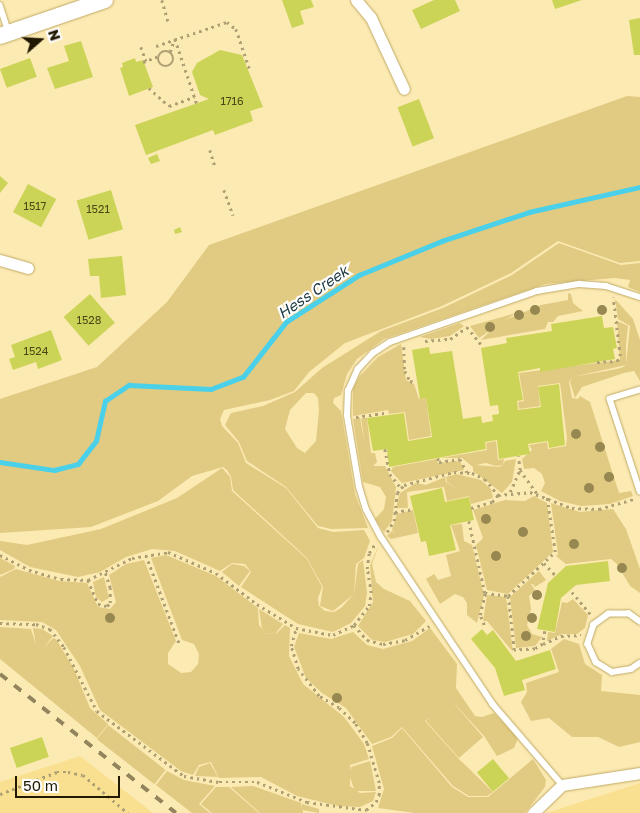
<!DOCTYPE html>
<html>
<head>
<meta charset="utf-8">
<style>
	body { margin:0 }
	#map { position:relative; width:640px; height:813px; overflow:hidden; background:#fceab3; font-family:"Golos Text",sans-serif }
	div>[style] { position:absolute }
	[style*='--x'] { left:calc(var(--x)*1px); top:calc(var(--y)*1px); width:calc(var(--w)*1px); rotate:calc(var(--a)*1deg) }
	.built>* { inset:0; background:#f9e091 }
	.green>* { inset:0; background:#e1ca82; transform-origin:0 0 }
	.stream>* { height:4.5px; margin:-2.25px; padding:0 2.25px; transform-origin:2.25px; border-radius:2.25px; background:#4bd0e9 }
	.building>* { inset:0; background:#ccd457; transform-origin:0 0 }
	.path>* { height:2.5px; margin-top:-1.25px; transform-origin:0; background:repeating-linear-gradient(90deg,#afa074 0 2.5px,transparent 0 6.5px) }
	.path>.ring { margin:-1.25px; padding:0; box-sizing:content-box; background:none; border:2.5px solid #afa074; border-radius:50% }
	.roads { filter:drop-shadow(0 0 1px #bfaa65) drop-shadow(0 0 1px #bfaa65) }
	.service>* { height:5.5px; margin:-2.75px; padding:0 2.75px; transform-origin:2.75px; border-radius:2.75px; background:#fff }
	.minor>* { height:11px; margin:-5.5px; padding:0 5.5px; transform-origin:5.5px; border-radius:5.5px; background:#fff }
	.secondary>* { height:16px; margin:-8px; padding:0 8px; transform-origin:8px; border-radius:8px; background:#fff }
	.rail>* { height:4px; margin-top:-2px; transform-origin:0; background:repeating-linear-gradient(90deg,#92845c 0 9px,transparent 0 18px) }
	.trees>* { width:10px; height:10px; margin:-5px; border-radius:50%; background:#978851 }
	span { translate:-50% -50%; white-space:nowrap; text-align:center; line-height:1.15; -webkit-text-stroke:4.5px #fff; paint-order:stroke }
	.number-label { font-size:11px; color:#4b4716 }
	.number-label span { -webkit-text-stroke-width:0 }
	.water-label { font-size:15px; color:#213d43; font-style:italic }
	.north { position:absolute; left:15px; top:15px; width:50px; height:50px; -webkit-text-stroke:4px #fff; paint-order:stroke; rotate:71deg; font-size:14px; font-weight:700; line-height:20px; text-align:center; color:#201800 }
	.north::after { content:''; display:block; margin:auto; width:18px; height:22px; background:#201800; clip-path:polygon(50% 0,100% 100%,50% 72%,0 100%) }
	.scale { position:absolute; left:15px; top:776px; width:105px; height:22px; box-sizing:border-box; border:2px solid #201800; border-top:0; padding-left:6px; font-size:15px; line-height:18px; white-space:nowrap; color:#201800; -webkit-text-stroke:4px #fff; paint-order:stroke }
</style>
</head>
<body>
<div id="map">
	<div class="built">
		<div style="clip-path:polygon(80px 756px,153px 813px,0 813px,0 782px)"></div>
		<div style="clip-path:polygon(640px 783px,640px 813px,546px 813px)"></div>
	</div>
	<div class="green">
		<div style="clip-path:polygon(627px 96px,640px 97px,640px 261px,620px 263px,558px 241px,511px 273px,442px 306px,345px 343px,309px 372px,294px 391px,270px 400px,224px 410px,220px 419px,222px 426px,238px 443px,246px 463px,286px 488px,318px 528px,333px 532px,364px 530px,370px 541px,364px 558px,356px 564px,354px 594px,358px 564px,363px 560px,367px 593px,365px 606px,351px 623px,333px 632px,298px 624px,241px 587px,251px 572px,245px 564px,232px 563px,220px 571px,175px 551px,152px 549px,126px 557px,100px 572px,78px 577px,30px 567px,0 550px,0 541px,27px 545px,101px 529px,177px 498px,222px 468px,230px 477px,232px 491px,307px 559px,322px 587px,318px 598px,319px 606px,325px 611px,334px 612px,341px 608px,354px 594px,333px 611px,320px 606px,323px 587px,307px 558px,233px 490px,231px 477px,227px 470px,223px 467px,192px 476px,158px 501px,91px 527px,0 533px,0 399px,97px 367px,167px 302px,209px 245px)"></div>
		<div style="clip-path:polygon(evenodd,559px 243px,621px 265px,640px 263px,640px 292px,628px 287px,630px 280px,615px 278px,545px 284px,384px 339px,357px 359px,347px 374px,341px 395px,334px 398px,333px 403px,341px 411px,355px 494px,368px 528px,331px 529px,318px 526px,286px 487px,247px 461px,239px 442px,225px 425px,231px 413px,263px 406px,295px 392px,322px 368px,381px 331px,443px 308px,512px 275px,559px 243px,306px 393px,314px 393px,318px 398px,319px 411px,316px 441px,305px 453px,297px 448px,285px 429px,290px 410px,306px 393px)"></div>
		<div style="clip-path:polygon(568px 293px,571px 294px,573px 303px,583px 311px,558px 316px,553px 322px,548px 322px,545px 329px,481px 340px,498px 323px,541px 305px,568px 300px)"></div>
		<div style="clip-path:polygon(615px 299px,633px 319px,640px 340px,640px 381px,634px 371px,624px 373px,582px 387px,575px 398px,570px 382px,572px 377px,617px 369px,623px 367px,626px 365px,572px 377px,569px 382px,572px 398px,578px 399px,580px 396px,590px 402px,619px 493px,631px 491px,633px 496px,610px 504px,581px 506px,560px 501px,541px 491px,545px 483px,542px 474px,534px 468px,524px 469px,522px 459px,532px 450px,529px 445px,547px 442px,548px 449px,566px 446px,567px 438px,560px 383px,538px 386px,540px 406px,519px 409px,518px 402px,524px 401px,519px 373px,620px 360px,617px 321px,628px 326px,626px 345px,626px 364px,630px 326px,618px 319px)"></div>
		<div style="clip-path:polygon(516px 313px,479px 338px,470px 326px)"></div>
		<div style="clip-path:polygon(460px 323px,464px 326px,450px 336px,431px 339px,420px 337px)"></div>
		<div style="clip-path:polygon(401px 344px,406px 380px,414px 384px,419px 399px,426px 398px,431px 436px,409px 440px,405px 412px,389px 414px,388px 410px,353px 416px,353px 389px,359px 377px,378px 357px)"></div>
		<div style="clip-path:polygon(360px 418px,365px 445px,361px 418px,367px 418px,371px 453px,375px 453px,377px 462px,373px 466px,385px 466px,396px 487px,392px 521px,384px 532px,375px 519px,384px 509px,386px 497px,380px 487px,363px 482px,353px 419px)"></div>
		<div style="clip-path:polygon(496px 441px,498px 460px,504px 459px,503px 465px,496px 466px,486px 463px,476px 465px,499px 467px,503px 465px,505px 461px,516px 459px,512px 482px,502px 493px,473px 471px,473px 467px,462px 458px,441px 458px,487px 450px,486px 443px)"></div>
		<div style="clip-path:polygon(437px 459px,438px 463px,460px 461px,464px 470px,402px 483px,391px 471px,393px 467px)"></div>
		<div style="clip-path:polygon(456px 474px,481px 480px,491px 489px,493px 498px,471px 504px,469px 496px,447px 501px,444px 487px,407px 492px,408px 508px,396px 508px,400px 493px,416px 483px,426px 485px,445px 477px,446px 482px,460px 491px,447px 482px,446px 477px)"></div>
		<div style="clip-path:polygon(534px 496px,547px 503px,553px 552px,508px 594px,487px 590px,476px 545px,483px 538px,473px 510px,505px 500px,525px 501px)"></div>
		<div style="clip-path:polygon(551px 503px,580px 512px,613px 509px,626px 529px,640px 569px,640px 593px,630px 586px,617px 564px,611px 559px,566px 564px,556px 556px,558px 554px)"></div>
		<div style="clip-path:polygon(413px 510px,418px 533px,391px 539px,387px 536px,392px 531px,396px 534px,392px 530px,397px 514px)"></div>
		<div style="clip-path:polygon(462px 524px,464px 541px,472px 545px,484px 595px,477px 623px,467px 615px,467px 603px,463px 597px,455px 594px,440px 604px,426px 579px,434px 574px,438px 580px,451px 576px,446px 555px,460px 551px,451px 525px)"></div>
		<div style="clip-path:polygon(379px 545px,372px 564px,376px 582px,384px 589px,410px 601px,426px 621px,413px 634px,385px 642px,372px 640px,358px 626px,373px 602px,370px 565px)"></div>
		<div style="clip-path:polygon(166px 555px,216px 576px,258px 608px,259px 625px,266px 634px,277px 633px,285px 625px,290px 628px,289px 656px,303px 684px,344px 717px,364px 744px,369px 759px,350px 765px,350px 786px,360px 793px,376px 792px,373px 801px,360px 807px,338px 806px,297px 796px,261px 777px,219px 778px,211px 762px,199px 765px,193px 775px,181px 771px,100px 710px,80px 666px,56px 630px,42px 622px,0 620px,0 577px,16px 569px,59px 581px,87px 583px,98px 607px,110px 609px,116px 602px,109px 575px,126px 564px,144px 560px,176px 641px,168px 653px,168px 664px,181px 673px,191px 672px,198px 664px,199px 654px,194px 644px,182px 640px,151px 558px)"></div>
		<div style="clip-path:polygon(0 558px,15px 566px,14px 569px,0 575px)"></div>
		<div style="clip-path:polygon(232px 564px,244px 566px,250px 571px,239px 586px,222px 572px)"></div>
		<div style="clip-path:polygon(539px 571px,546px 580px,535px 587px,533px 584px,531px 584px,535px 590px,529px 596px,531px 609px,527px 625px,532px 634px,542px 637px,535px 646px,516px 648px,510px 597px)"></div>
		<div style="clip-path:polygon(104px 577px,109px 598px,102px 602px,96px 597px,93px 582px)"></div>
		<div style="clip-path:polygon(487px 595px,506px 597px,513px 652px,487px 621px,483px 621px)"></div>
		<div style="clip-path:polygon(573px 599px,588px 615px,585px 628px,577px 634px,562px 634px,547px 641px,548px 632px,555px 633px,562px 602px,567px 603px)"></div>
		<div style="clip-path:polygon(259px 609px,283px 624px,276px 633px,266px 634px,262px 629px)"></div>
		<div style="clip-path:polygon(0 627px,31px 629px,36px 645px,33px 628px,42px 629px,53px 636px,43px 649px,53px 638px,56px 639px,74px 669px,90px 708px,108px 724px,97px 738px,0 659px)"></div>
		<div style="clip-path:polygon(430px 628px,457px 664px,456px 688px,475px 716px,482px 717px,494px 713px,518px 738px,514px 748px,497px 756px,484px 736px,450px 699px,483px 737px,459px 758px,426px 721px,431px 716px,425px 721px,459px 759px,493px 792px,487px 796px,469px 796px,453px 786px,402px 727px,391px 737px,372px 744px,346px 708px,322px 693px,306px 678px,294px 647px,299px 633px,331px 639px,353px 632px,367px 645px,383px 649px,412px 641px)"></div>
		<div style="clip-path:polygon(564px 639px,579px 644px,585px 664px,602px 675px,601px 691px,640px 695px,640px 742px,619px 747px,598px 737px,572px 737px,549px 718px,531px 721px,521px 702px,527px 692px,526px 683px,559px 672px,551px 649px)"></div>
		<div style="left:108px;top:725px;width:73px;height:18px;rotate:38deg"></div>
		<div style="clip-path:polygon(402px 728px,452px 787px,468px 797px,488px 797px,533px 759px,546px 780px,545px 787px,525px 813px,415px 813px,378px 808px,384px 789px,372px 746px,392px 738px)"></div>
		<div style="clip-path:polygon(370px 761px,376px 791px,355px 791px,349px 775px,351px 767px)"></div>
		<div style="clip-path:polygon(210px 763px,218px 777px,195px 776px,199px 767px)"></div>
		<div style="clip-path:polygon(167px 771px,184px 780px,215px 786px,199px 804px,210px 813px,192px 813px,156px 785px)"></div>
		<div style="clip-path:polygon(253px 786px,301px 803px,302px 808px,302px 804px,319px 809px,319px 813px,303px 810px,303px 813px,260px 813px,231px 787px)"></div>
		<div style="clip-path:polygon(216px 787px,229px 787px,259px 813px,212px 813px,201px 804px)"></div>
	</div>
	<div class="stream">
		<div style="--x:0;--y:462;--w:55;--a:8.4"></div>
		<div style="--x:54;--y:470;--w:25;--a:-14"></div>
		<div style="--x:78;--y:464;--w:29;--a:-52"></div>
		<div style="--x:96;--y:441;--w:41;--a:-77.3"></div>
		<div style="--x:105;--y:401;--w:29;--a:-34"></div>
		<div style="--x:129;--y:385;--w:82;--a:2.8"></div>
		<div style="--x:211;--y:389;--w:34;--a:-21"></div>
		<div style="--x:243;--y:377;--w:70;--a:-52"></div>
		<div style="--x:286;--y:322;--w:87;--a:-32.8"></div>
		<div style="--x:359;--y:275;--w:90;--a:-22.3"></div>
		<div style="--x:442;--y:241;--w:92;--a:-18.4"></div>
		<div style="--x:529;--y:212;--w:114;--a:-12.7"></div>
	</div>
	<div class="building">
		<div style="clip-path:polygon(282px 0,311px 0,314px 7px,300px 11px,304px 24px,292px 28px)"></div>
		<div style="clip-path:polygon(434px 0,455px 0,460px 11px,421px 29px,412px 10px)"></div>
		<div style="clip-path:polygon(552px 0,582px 0,555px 9px)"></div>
		<div style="clip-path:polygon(640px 18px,640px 55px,634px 55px,629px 20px)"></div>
		<div style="clip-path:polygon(81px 41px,93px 77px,55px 89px,47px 68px,69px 61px,64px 46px)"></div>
		<div style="clip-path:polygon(220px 50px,242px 55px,263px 107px,250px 111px,253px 121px,215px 135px,213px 130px,146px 155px,135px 125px,209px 99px,200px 95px,192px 72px,197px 63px)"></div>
		<div style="left:30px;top:58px;width:20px;height:32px;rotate:70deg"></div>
		<div style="clip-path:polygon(135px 58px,136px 62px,143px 60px,153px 87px,129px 96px,120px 68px,123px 67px,122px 63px)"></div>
		<div style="left:419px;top:99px;width:42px;height:23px;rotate:69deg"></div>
		<div style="clip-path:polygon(157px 154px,160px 161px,151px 164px,148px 158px)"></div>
		<div style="clip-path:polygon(0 176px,8px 183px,0 193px)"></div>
		<div style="left:28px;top:184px;width:32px;height:32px;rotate:28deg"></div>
		<div style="left:111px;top:190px;width:41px;height:36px;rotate:73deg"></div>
		<div style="clip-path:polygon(180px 227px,182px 232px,175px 234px,174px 230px)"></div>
		<div style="clip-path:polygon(122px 256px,126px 295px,101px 298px,99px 276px,90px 276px,88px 259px)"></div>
		<div style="left:90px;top:294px;width:38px;height:35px;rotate:49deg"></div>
		<div style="clip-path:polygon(602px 316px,604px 328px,613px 327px,617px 348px,613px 349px,615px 359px,540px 372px,540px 368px,518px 372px,523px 400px,517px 401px,518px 410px,541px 407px,538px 387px,559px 384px,565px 445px,549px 448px,548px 441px,528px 444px,530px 454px,499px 459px,497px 440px,485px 442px,486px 449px,389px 467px,387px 449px,373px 451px,367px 418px,404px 413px,408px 441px,432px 437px,426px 398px,420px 399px,412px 350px,429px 347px,430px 354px,452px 351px,463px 419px,481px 416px,482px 423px,493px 421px,492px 415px,499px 414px,498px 405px,490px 406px,481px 348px,507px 343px,506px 338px,552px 331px,551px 324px)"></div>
		<div style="clip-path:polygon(51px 330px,62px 360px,38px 369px,36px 362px,13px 370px,9px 359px,15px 357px,11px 345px)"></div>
		<div style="clip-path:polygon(442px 488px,445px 502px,469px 497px,474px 520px,450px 525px,456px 550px,429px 556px,426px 541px,421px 542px,410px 496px)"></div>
		<div style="clip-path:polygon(608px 561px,610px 581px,576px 585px,561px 598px,555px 632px,537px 629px,548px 583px,566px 566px)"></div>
		<div style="clip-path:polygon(482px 629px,487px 635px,493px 630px,516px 661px,550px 650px,556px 669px,522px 680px,525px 690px,504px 696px,495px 668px,471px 639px)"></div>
		<div style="left:42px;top:737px;width:21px;height:34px;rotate:71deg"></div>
		<div style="left:493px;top:759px;width:25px;height:21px;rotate:50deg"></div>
	</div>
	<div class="path">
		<div style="--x:162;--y:0;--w:22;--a:74"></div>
		<div style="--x:175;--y:39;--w:69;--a:71.3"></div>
		<div style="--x:156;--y:46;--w:75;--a:-18.7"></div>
		<div style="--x:227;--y:22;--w:11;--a:38"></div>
		<div style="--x:236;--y:29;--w:43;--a:71.1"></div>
		<div style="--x:141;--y:47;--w:15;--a:70"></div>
		<div class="ring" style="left:158px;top:51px;width:13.5px;height:13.5px"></div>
		<div style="--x:170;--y:52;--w:13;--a:-72"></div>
		<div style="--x:143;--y:62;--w:17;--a:-21"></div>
		<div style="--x:149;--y:88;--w:27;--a:42"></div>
		<div style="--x:169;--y:106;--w:27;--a:-20"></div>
		<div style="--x:210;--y:150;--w:17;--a:73"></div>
		<div style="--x:224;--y:190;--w:27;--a:70"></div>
		<div style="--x:467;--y:327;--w:22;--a:51"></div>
		<div style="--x:425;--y:341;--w:25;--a:-5"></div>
		<div style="--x:450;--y:339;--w:21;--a:-35"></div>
		<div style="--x:404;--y:347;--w:24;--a:88"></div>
		<div style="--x:405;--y:371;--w:11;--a:63"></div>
		<div style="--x:410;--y:381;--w:4;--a:14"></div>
		<div style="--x:597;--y:362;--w:20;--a:-3"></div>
		<div style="--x:617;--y:361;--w:6;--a:-59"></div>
		<div style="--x:620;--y:356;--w:59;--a:-96.8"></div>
		<div style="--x:356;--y:417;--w:30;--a:-8"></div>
		<div style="--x:385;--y:449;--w:25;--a:79"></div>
		<div style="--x:390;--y:474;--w:18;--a:52"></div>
		<div style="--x:438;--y:458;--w:4;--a:76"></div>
		<div style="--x:439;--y:462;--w:21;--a:-8"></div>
		<div style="--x:460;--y:459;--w:15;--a:62"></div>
		<div style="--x:520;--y:470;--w:29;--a:54"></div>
		<div style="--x:510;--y:492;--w:24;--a:-66"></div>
		<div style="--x:520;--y:470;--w:14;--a:-98"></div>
		<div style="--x:471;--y:508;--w:22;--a:-16"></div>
		<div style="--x:492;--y:502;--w:9;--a:-49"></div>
		<div style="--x:395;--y:512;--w:18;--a:-9"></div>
		<div style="--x:469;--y:521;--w:74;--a:77.5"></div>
		<div style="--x:485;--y:593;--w:23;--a:7"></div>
		<div style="--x:387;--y:532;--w:13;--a:-58"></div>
		<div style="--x:394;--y:521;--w:28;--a:-84"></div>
		<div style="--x:397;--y:493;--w:11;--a:-49"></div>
		<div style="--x:404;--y:485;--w:52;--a:-14.6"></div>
		<div style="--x:454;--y:472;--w:18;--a:3"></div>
		<div style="--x:472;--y:473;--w:14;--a:25"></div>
		<div style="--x:485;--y:479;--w:21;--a:51"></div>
		<div style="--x:498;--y:495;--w:32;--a:-5"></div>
		<div style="--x:530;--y:492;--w:45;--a:20.9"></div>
		<div style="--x:572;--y:508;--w:27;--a:2"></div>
		<div style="--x:599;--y:509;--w:36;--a:-16"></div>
		<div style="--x:0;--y:555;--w:33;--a:27"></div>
		<div style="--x:29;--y:570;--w:33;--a:16"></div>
		<div style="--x:61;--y:579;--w:27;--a:2"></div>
		<div style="--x:88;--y:580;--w:49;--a:-26.6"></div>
		<div style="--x:132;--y:558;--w:36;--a:-9"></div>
		<div style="--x:168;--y:552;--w:52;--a:23.6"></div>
		<div style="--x:216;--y:573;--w:51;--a:37.1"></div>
		<div style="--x:257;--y:604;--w:46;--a:31.6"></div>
		<div style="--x:296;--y:628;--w:38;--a:11"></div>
		<div style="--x:333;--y:635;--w:23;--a:-25"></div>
		<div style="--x:354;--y:625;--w:24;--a:-52"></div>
		<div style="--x:369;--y:606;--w:13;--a:-81"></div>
		<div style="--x:371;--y:593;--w:24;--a:-99"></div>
		<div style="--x:367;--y:569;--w:16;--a:-83"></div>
		<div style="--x:369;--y:553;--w:11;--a:-56"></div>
		<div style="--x:146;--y:555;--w:94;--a:69.4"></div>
		<div style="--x:544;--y:563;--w:18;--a:47"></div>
		<div style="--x:88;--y:580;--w:26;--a:67"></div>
		<div style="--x:98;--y:604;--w:9;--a:13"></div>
		<div style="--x:107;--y:606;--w:4;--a:-45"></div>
		<div style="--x:110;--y:603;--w:15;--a:-90"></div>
		<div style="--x:110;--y:588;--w:16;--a:-108"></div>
		<div style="--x:572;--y:592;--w:30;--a:50"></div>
		<div style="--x:0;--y:623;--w:36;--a:2"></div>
		<div style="--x:36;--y:624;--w:15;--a:20"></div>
		<div style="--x:50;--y:629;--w:23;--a:52"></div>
		<div style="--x:64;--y:647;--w:72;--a:62.7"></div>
		<div style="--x:97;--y:711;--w:109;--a:36.8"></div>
		<div style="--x:184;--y:776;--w:36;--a:10"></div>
		<div style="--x:219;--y:782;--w:38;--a:0"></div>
		<div style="--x:257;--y:782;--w:54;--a:21.8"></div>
		<div style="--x:307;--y:802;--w:60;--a:7.7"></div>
		<div style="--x:366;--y:810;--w:13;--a:-39"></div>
		<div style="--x:376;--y:802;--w:8;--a:-67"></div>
		<div style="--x:379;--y:795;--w:12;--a:-90"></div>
		<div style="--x:379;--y:783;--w:42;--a:-106.7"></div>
		<div style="--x:367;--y:743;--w:23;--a:-121"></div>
		<div style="--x:355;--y:723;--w:22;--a:-137"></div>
		<div style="--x:339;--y:708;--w:23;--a:-149"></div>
		<div style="--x:319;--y:696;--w:34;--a:-128"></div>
		<div style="--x:298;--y:669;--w:24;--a:-107"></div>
		<div style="--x:291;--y:646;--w:19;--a:-74"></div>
		<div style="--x:354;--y:625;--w:20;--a:49"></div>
		<div style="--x:367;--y:640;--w:16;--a:14"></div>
		<div style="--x:383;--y:644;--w:22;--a:-10"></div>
		<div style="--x:405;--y:640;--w:28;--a:-30"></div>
		<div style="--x:484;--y:625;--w:11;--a:-112"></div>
		<div style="--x:480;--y:615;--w:23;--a:-77"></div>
		<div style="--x:545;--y:631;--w:13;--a:99"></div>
		<div style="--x:543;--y:644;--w:9;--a:148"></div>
		<div style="--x:535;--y:649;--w:21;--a:177"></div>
		<div style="--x:514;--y:650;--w:54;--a:-96.3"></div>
		<div style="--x:508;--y:596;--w:64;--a:-43.1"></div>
		<div style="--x:555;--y:552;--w:55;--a:-98.4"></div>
		<div style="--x:543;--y:644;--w:20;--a:-24"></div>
		<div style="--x:561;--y:636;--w:20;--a:-3"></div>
		<div style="--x:0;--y:794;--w:61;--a:-21.1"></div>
		<div style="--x:57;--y:772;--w:11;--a:0"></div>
		<div style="--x:68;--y:772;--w:15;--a:11"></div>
		<div style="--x:83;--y:775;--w:59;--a:40.2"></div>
	</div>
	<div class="roads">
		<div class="service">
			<div style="--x:0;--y:5;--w:28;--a:72"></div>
			<div style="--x:640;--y:390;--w:31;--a:163"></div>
			<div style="--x:610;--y:399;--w:97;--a:71.9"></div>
			<div style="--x:640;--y:622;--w:14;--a:-144"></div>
			<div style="--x:629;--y:614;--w:20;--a:180"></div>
			<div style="--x:609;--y:614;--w:19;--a:144"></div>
			<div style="--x:594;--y:625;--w:20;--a:108"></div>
			<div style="--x:588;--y:644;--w:20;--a:66"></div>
			<div style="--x:596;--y:662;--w:19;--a:32"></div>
			<div style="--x:612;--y:672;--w:19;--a:-9"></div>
			<div style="--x:631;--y:669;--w:11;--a:-34"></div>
			<div style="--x:562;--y:785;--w:106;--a:-130.8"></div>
			<div style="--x:493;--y:705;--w:201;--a:-123.8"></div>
			<div style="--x:381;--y:538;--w:32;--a:-118"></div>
			<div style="--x:366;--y:510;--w:24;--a:-107"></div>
			<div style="--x:359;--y:487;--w:72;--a:-99.6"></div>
			<div style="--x:347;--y:416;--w:25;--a:-88"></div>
			<div style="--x:348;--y:391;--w:24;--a:-66"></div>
			<div style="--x:358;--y:369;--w:22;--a:-47"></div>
			<div style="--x:373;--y:353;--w:20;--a:-33"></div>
			<div style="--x:390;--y:342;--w:156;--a:-19.1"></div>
			<div style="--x:537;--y:291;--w:43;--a:-9.5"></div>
			<div style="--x:579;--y:284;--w:27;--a:4"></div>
			<div style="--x:606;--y:286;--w:36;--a:18"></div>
		</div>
		<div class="minor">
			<div style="--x:356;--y:0;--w:23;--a:50"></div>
			<div style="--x:371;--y:18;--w:78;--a:65.1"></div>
			<div style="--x:0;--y:260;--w:29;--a:16"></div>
			<div style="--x:533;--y:813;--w:40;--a:-44"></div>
			<div style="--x:562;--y:785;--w:79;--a:-8.7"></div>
		</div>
		<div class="secondary">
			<div style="--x:0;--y:36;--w:111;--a:-18.9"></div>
		</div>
	</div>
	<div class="rail">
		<div style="--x:0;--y:674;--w:224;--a:38.3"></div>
	</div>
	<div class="trees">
		<div style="left:535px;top:310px"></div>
		<div style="left:602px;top:310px"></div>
		<div style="left:519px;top:315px"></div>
		<div style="left:490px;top:327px"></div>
		<div style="left:576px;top:434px"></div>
		<div style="left:600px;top:447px"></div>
		<div style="left:609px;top:477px"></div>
		<div style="left:589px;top:488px"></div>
		<div style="left:486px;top:519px"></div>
		<div style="left:523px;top:532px"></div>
		<div style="left:574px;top:544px"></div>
		<div style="left:496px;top:556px"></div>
		<div style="left:622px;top:568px"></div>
		<div style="left:537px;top:595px"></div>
		<div style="left:110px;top:618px"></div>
		<div style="left:532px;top:618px"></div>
		<div style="left:526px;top:636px"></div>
		<div style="left:337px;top:698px"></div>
	</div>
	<div class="number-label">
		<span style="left:232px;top:101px">1716</span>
		<span style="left:35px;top:206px">1517</span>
		<span style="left:98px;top:209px">1521</span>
		<span style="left:89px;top:320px">1528</span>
		<span style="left:36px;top:351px">1524</span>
	</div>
	<div class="water-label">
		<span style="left:313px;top:292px;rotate:-34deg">Hess Creek</span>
	</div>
	<div class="north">N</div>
	<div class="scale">50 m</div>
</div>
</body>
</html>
